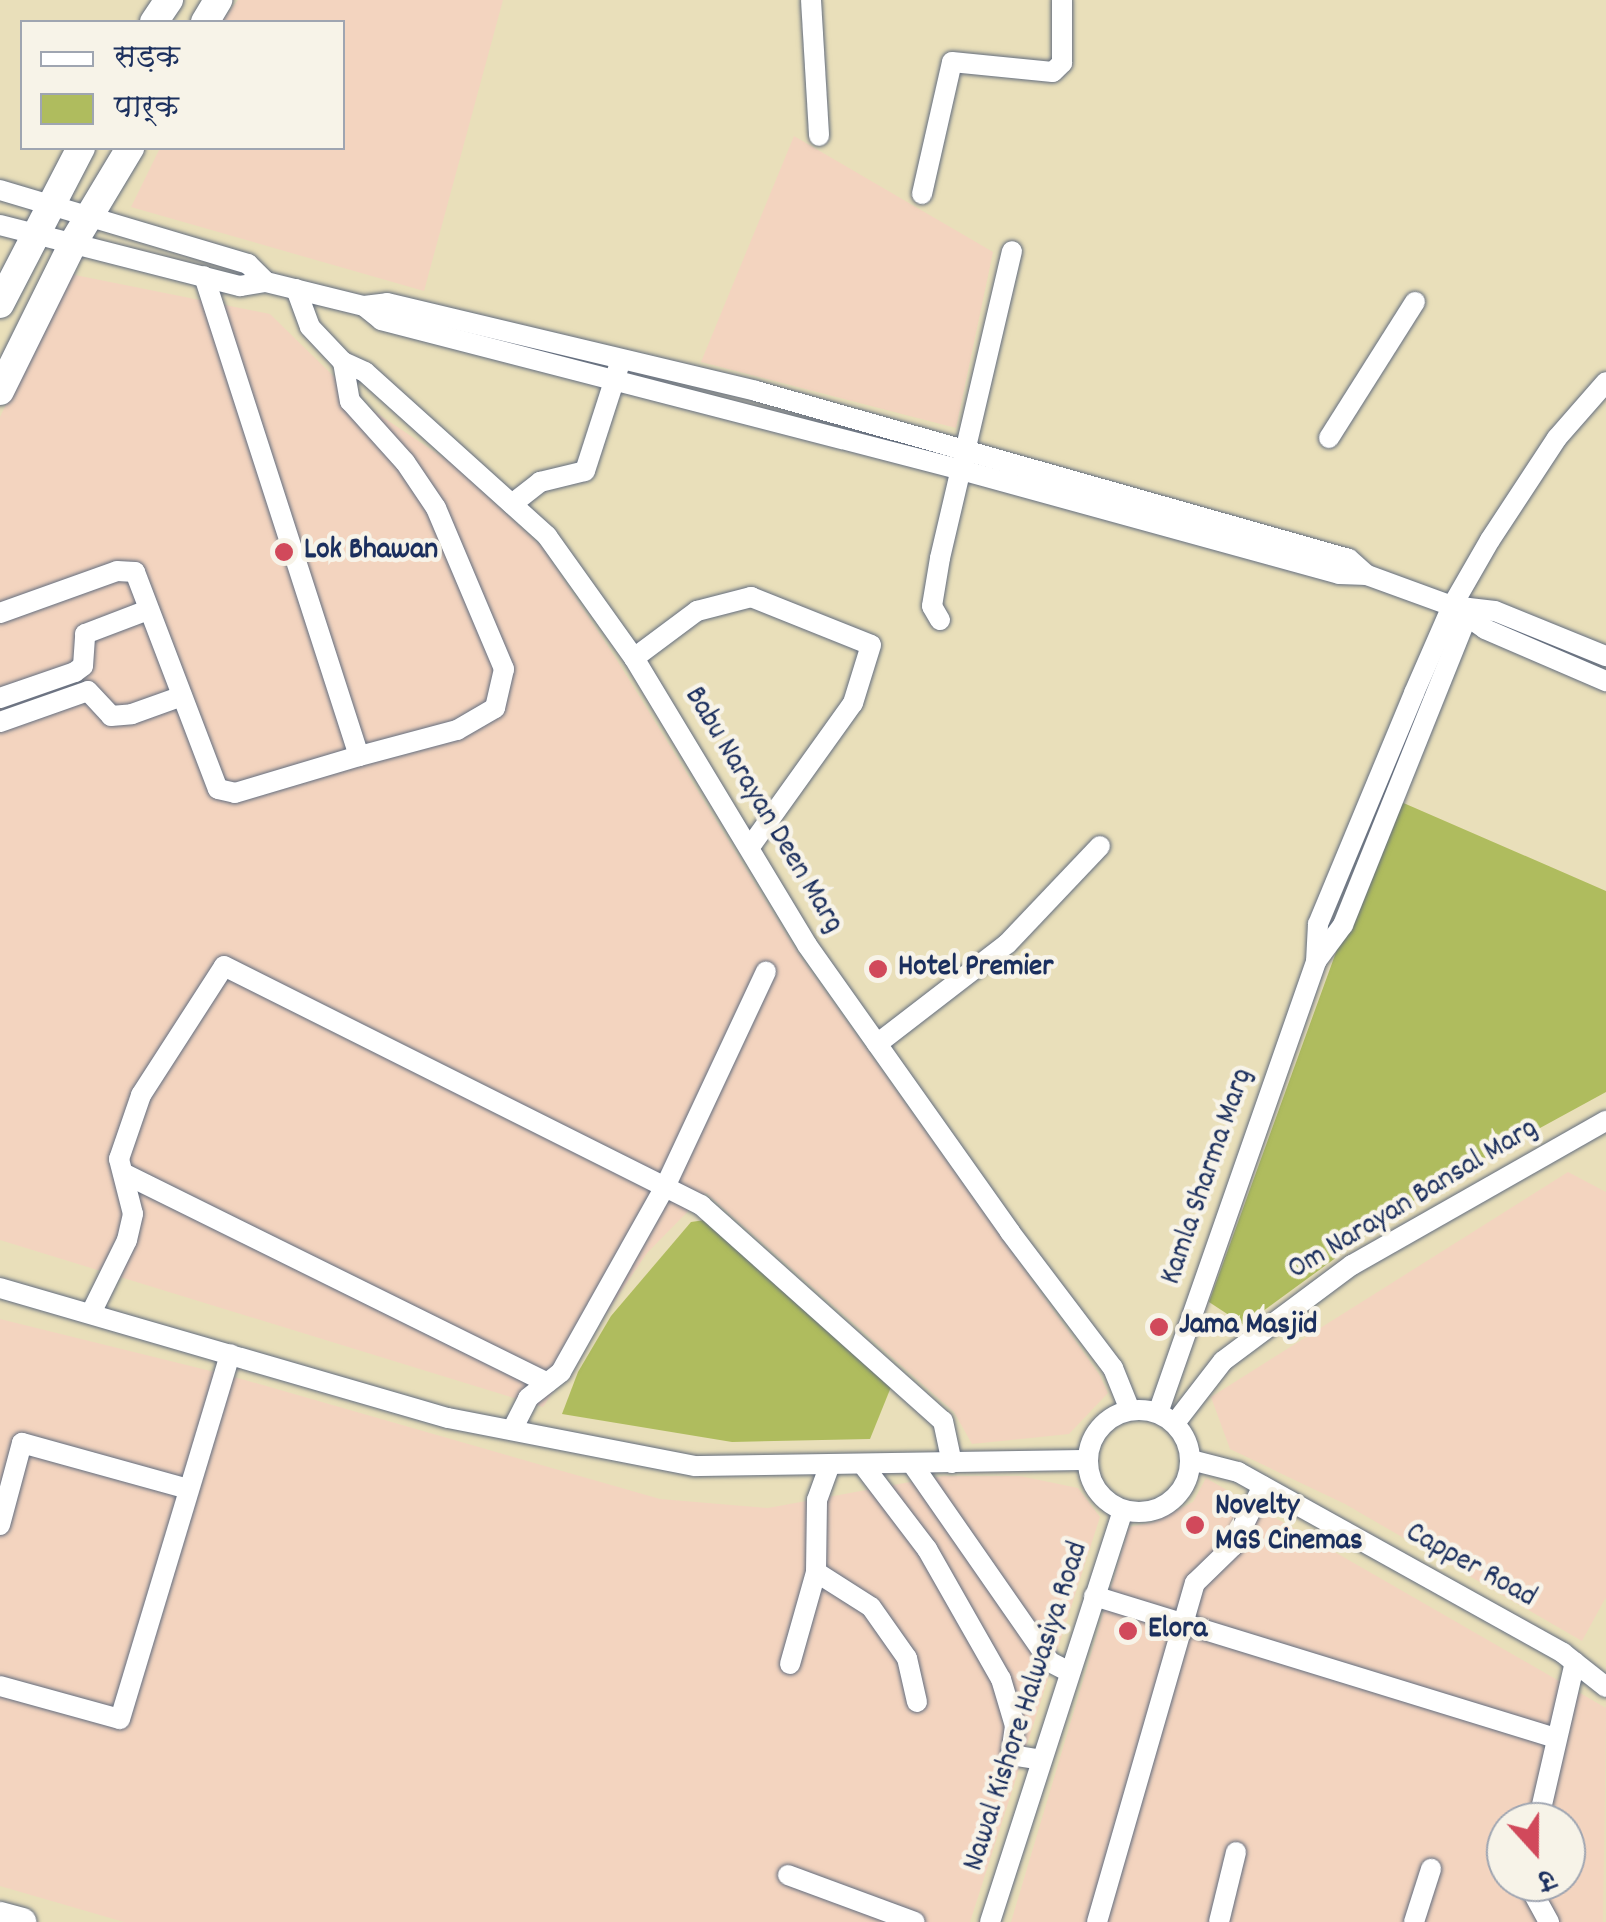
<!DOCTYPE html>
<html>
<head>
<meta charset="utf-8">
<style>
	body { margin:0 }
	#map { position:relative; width:1606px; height:1922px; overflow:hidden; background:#e9dfba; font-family:Dekko,"Playpen Sans Deva",sans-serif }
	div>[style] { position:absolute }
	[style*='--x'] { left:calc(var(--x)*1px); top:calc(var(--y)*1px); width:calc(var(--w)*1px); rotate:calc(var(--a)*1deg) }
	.built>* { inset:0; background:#f3d4bf }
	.green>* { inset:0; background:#afbc5e }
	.roads { filter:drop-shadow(0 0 2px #636d7e) drop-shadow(0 0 2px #636d7e) }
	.minor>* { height:20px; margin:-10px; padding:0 10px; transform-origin:10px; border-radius:10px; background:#fff }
	.minor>.ring { margin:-10px; padding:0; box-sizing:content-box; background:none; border:20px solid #fff; border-radius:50% }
	.major>* { height:28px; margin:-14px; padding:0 14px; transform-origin:14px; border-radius:14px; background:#fff }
	.dots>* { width:28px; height:28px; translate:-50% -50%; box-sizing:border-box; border:5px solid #f7f3e8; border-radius:50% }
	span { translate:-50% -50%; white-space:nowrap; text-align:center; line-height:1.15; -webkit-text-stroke:9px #f7f3e8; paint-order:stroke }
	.poi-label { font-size:30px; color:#1b2f5e; font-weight:700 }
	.left { translate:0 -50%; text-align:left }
	.street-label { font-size:30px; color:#1b2f5e }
	.legend { position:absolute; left:20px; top:20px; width:325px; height:130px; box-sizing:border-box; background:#f7f3e8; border:2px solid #9fa5b1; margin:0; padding:12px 18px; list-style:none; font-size:30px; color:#1b2f5e }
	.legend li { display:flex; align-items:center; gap:20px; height:50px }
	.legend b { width:50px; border:2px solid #9fa5b1 }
	.north { position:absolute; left:1486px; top:1802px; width:100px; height:100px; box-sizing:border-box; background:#f7f3e8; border:2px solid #9fa5b1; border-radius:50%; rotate:159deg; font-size:28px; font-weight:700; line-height:40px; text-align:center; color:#1b2f5e }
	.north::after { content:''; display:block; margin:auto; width:35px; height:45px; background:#d1495b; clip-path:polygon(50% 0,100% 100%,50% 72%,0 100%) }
</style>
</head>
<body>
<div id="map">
	<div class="built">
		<div style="clip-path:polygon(238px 0,503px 0,424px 291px,131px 207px,160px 148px,342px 148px,342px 22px,221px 22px)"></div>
		<div style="clip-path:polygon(794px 136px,993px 252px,956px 428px,701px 362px)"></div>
		<div style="clip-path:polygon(70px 274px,270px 314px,360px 402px,450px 462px,542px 547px,615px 657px,798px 953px,1099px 1374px,1108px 1393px,1069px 1434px,972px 1444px,954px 1412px,706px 1193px,647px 1253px,543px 1407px,0 1240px,0 417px)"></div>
		<div style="clip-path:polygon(1568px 1172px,1606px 1192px,1606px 1597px,1582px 1641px,1345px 1504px,1230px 1449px,1211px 1397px)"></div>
		<div style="clip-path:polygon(0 1319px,231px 1376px,660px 1499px,768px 1508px,943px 1476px,1020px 1476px,1078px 1488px,1100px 1517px,970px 1922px,124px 1922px,0 1886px)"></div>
		<div style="clip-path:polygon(evenodd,1206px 1478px,1606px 1708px,1603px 1922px,1011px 1922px,1129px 1527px,1154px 1522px,1193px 1502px,1206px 1478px,1506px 1822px,1566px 1822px,1566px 1882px,1506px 1882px,1506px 1822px)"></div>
	</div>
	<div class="green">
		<div style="clip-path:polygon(1392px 798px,1606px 891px,1606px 1092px,1434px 1186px,1244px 1325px,1209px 1302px)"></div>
		<div style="clip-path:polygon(705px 1220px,891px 1387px,870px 1439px,732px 1442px,562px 1414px,578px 1372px,611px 1316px,691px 1222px)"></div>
	</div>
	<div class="roads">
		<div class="minor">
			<div style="--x:811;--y:0;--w:136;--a:86.6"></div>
			<div style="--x:0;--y:190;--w:259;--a:16.6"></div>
			<div style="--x:248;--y:264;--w:25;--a:45"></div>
			<div style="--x:922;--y:194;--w:135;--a:-77.2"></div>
			<div style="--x:952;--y:62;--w:101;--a:5.7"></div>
			<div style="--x:1053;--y:72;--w:13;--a:-45"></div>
			<div style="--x:1062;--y:63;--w:63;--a:-90"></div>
			<div style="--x:0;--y:225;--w:248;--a:14.3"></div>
			<div style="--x:240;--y:286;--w:26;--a:-9"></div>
			<div style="--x:266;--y:282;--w:101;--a:13.8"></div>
			<div style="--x:364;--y:306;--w:23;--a:-7"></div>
			<div style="--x:387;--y:303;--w:379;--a:13.4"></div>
			<div style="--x:756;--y:391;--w:616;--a:15.82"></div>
			<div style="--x:1349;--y:559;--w:24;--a:42"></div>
			<div style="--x:296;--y:289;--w:40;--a:69.8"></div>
			<div style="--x:310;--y:327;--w:48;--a:46.7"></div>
			<div style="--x:343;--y:362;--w:24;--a:24"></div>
			<div style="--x:365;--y:372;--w:245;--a:42"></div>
			<div style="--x:547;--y:536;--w:150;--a:54.5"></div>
			<div style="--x:634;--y:658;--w:335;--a:58.9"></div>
			<div style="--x:807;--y:945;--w:352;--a:54.7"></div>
			<div style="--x:1010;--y:1232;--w:171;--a:52.9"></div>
			<div style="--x:1113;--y:1368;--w:45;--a:68"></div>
			<div style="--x:364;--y:306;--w:22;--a:39"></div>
			<div style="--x:381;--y:320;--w:596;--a:14.48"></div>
			<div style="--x:958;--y:469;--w:395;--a:15.4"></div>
			<div style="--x:1339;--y:574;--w:28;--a:2"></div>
			<div style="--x:1367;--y:575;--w:90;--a:20"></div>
			<div style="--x:1452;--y:606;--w:43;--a:6.6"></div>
			<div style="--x:1495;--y:611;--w:120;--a:22.1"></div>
			<div style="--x:343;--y:362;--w:40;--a:80"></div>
			<div style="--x:350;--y:401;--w:82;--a:48"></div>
			<div style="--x:405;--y:462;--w:55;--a:56"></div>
			<div style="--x:436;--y:508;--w:175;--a:67.1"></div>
			<div style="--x:504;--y:669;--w:40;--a:103"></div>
			<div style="--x:495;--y:708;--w:44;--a:149.9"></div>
			<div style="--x:457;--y:730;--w:101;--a:165.1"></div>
			<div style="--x:1329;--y:438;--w:161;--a:-57.7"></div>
			<div style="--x:512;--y:504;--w:36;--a:-38"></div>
			<div style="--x:540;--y:482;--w:46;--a:-13.7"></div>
			<div style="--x:585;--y:471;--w:110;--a:-72.1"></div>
			<div style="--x:1458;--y:610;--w:33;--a:35"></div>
			<div style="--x:1485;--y:629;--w:132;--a:23.3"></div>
			<div style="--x:0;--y:613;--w:124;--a:-19.7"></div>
			<div style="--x:117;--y:571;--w:18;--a:3"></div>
			<div style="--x:135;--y:572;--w:232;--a:69.1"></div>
			<div style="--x:218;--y:789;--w:17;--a:13"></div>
			<div style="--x:235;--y:793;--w:129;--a:-16.6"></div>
			<div style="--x:359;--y:756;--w:504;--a:-107.9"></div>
			<div style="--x:940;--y:620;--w:16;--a:-120"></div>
			<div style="--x:932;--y:606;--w:49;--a:-80.5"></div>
			<div style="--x:940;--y:558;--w:315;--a:-76.8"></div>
			<div style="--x:634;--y:658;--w:79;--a:-36.7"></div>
			<div style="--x:697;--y:611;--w:56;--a:-14.5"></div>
			<div style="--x:751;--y:597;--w:129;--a:21.8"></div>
			<div style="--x:871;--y:645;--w:61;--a:107.2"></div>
			<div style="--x:853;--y:703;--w:178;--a:125.6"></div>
			<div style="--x:0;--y:698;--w:79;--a:-19.1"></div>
			<div style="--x:75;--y:672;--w:10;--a:-37"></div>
			<div style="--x:83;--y:666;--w:32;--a:-86"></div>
			<div style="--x:85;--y:634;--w:67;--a:-20.9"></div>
			<div style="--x:0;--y:722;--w:93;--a:-19.4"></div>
			<div style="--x:88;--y:691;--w:34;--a:47"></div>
			<div style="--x:111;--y:716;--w:21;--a:-5"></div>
			<div style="--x:132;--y:714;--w:53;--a:-19.8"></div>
			<div style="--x:1317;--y:960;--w:44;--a:-53.4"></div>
			<div style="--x:1343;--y:925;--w:333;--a:-68.1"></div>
			<div style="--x:877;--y:1044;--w:164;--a:-37.6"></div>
			<div style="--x:1007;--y:944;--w:135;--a:-46.5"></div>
			<div style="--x:125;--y:1174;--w:471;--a:26.3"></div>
			<div style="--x:0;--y:1288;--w:466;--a:16.2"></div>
			<div style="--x:448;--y:1418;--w:252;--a:11"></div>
			<div style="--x:695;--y:1466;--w:393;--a:-0.9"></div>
			<div style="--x:91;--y:1313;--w:81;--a:-63.7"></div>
			<div style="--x:127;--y:1240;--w:27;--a:-77"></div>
			<div style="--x:133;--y:1214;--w:57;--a:-104.3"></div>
			<div style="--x:119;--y:1159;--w:68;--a:-71"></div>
			<div style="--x:141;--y:1095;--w:153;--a:-57.2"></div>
			<div style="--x:224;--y:966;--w:534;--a:26.61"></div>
			<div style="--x:701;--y:1205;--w:324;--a:41.8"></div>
			<div style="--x:943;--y:1421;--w:43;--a:77.9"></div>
			<div class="ring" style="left:1088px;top:1410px;width:82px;height:82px"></div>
			<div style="--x:1158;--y:1413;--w:478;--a:-70.7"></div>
			<div style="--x:1316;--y:962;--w:38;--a:-87"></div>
			<div style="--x:1318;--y:924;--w:250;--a:-67.4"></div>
			<div style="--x:1414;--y:693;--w:95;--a:-66.4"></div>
			<div style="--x:1452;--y:606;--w:76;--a:-60.1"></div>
			<div style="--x:1490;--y:540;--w:122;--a:-56.7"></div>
			<div style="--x:1557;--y:438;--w:74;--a:-48.8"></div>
			<div style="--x:1175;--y:1423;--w:78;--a:-52.3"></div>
			<div style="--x:1223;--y:1361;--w:161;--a:-36.7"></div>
			<div style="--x:1352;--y:1265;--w:292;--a:-29.6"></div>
			<div style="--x:512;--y:1430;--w:36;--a:-63"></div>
			<div style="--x:528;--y:1398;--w:42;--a:-38.2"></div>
			<div style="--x:561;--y:1372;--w:212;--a:-60.7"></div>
			<div style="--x:665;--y:1187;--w:238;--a:-64.9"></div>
			<div style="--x:1191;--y:1460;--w:49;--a:14.3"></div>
			<div style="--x:1238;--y:1472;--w:372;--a:29.1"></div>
			<div style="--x:1563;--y:1653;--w:55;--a:38.3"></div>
			<div style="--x:863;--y:1465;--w:106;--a:52.7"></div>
			<div style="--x:927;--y:1549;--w:150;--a:60.4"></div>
			<div style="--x:1001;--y:1679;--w:49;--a:73.4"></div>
			<div style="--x:1015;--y:1726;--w:29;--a:98"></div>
			<div style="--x:1011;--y:1755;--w:31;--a:9"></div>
			<div style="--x:913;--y:1465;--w:240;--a:55.2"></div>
			<div style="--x:1050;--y:1662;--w:22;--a:27"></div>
			<div style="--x:0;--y:1525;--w:85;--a:-75"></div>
			<div style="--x:22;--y:1443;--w:172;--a:15.5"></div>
			<div style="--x:816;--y:1572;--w:65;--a:32.5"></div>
			<div style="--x:871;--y:1607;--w:62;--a:54.8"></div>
			<div style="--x:907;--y:1658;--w:45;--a:77.2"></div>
			<div style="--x:1094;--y:1596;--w:483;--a:17.1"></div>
			<div style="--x:790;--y:1664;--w:96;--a:-74.2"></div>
			<div style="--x:816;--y:1572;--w:72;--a:-89.2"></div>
			<div style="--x:817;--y:1500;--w:37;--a:-70"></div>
			<div style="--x:0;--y:1686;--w:124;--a:15.4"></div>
			<div style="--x:120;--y:1719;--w:381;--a:-73.2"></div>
			<div style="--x:1538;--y:1822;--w:164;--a:-77"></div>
			<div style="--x:788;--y:1875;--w:135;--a:20.3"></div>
			<div style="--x:1527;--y:1882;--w:46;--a:61.2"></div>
			<div style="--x:990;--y:1922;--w:433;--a:-72.1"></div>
			<div style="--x:1097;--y:1922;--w:353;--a:-73.9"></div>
			<div style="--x:1195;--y:1583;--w:53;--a:-44.2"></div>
			<div style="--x:1233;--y:1546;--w:67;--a:-63.4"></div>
			<div style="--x:1219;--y:1922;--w:72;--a:-76.3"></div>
			<div style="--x:1414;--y:1922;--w:56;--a:-72.2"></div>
		</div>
		<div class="major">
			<div style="--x:154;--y:22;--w:27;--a:-56"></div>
			<div style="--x:205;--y:22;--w:26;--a:-59"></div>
			<div style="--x:0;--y:304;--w:176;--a:-62.6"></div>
			<div style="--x:0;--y:391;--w:165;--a:-63.7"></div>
			<div style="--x:73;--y:243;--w:111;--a:-59"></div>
			<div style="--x:0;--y:1916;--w:23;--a:15"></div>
		</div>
	</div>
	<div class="dots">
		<div style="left:284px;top:552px;background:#d1495b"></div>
		<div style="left:878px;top:969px;background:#d1495b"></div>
		<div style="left:1159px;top:1327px;background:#d1495b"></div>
		<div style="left:1195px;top:1525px;background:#d1495b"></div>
		<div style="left:1128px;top:1631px;background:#d1495b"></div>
	</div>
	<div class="poi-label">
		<span class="left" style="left:304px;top:552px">Lok Bhawan</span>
		<span class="left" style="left:898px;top:969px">Hotel Premier</span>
		<span class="left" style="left:1179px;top:1327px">Jama Masjid</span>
		<span class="left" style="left:1215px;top:1525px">Novelty<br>MGS Cinemas</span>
		<span class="left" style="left:1148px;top:1631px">Elora</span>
	</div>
	<div class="street-label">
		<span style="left:762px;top:811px;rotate:59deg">Babu Narayan Deen Marg</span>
		<span style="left:1209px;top:1177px;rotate:-71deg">Kamla Sharma Marg</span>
		<span style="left:1414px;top:1201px;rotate:-31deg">Om Narayan Bansal Marg</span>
		<span style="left:1470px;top:1567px;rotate:29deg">Capper Road</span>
		<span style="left:1028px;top:1707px;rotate:-72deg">Nawal Kishore Halwasiya Road</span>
	</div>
	<ul class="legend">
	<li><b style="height:12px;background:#fff"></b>सड़क</li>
	<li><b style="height:28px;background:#afbc5e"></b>पार्क</li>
	</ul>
	<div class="north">उ</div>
</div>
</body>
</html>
